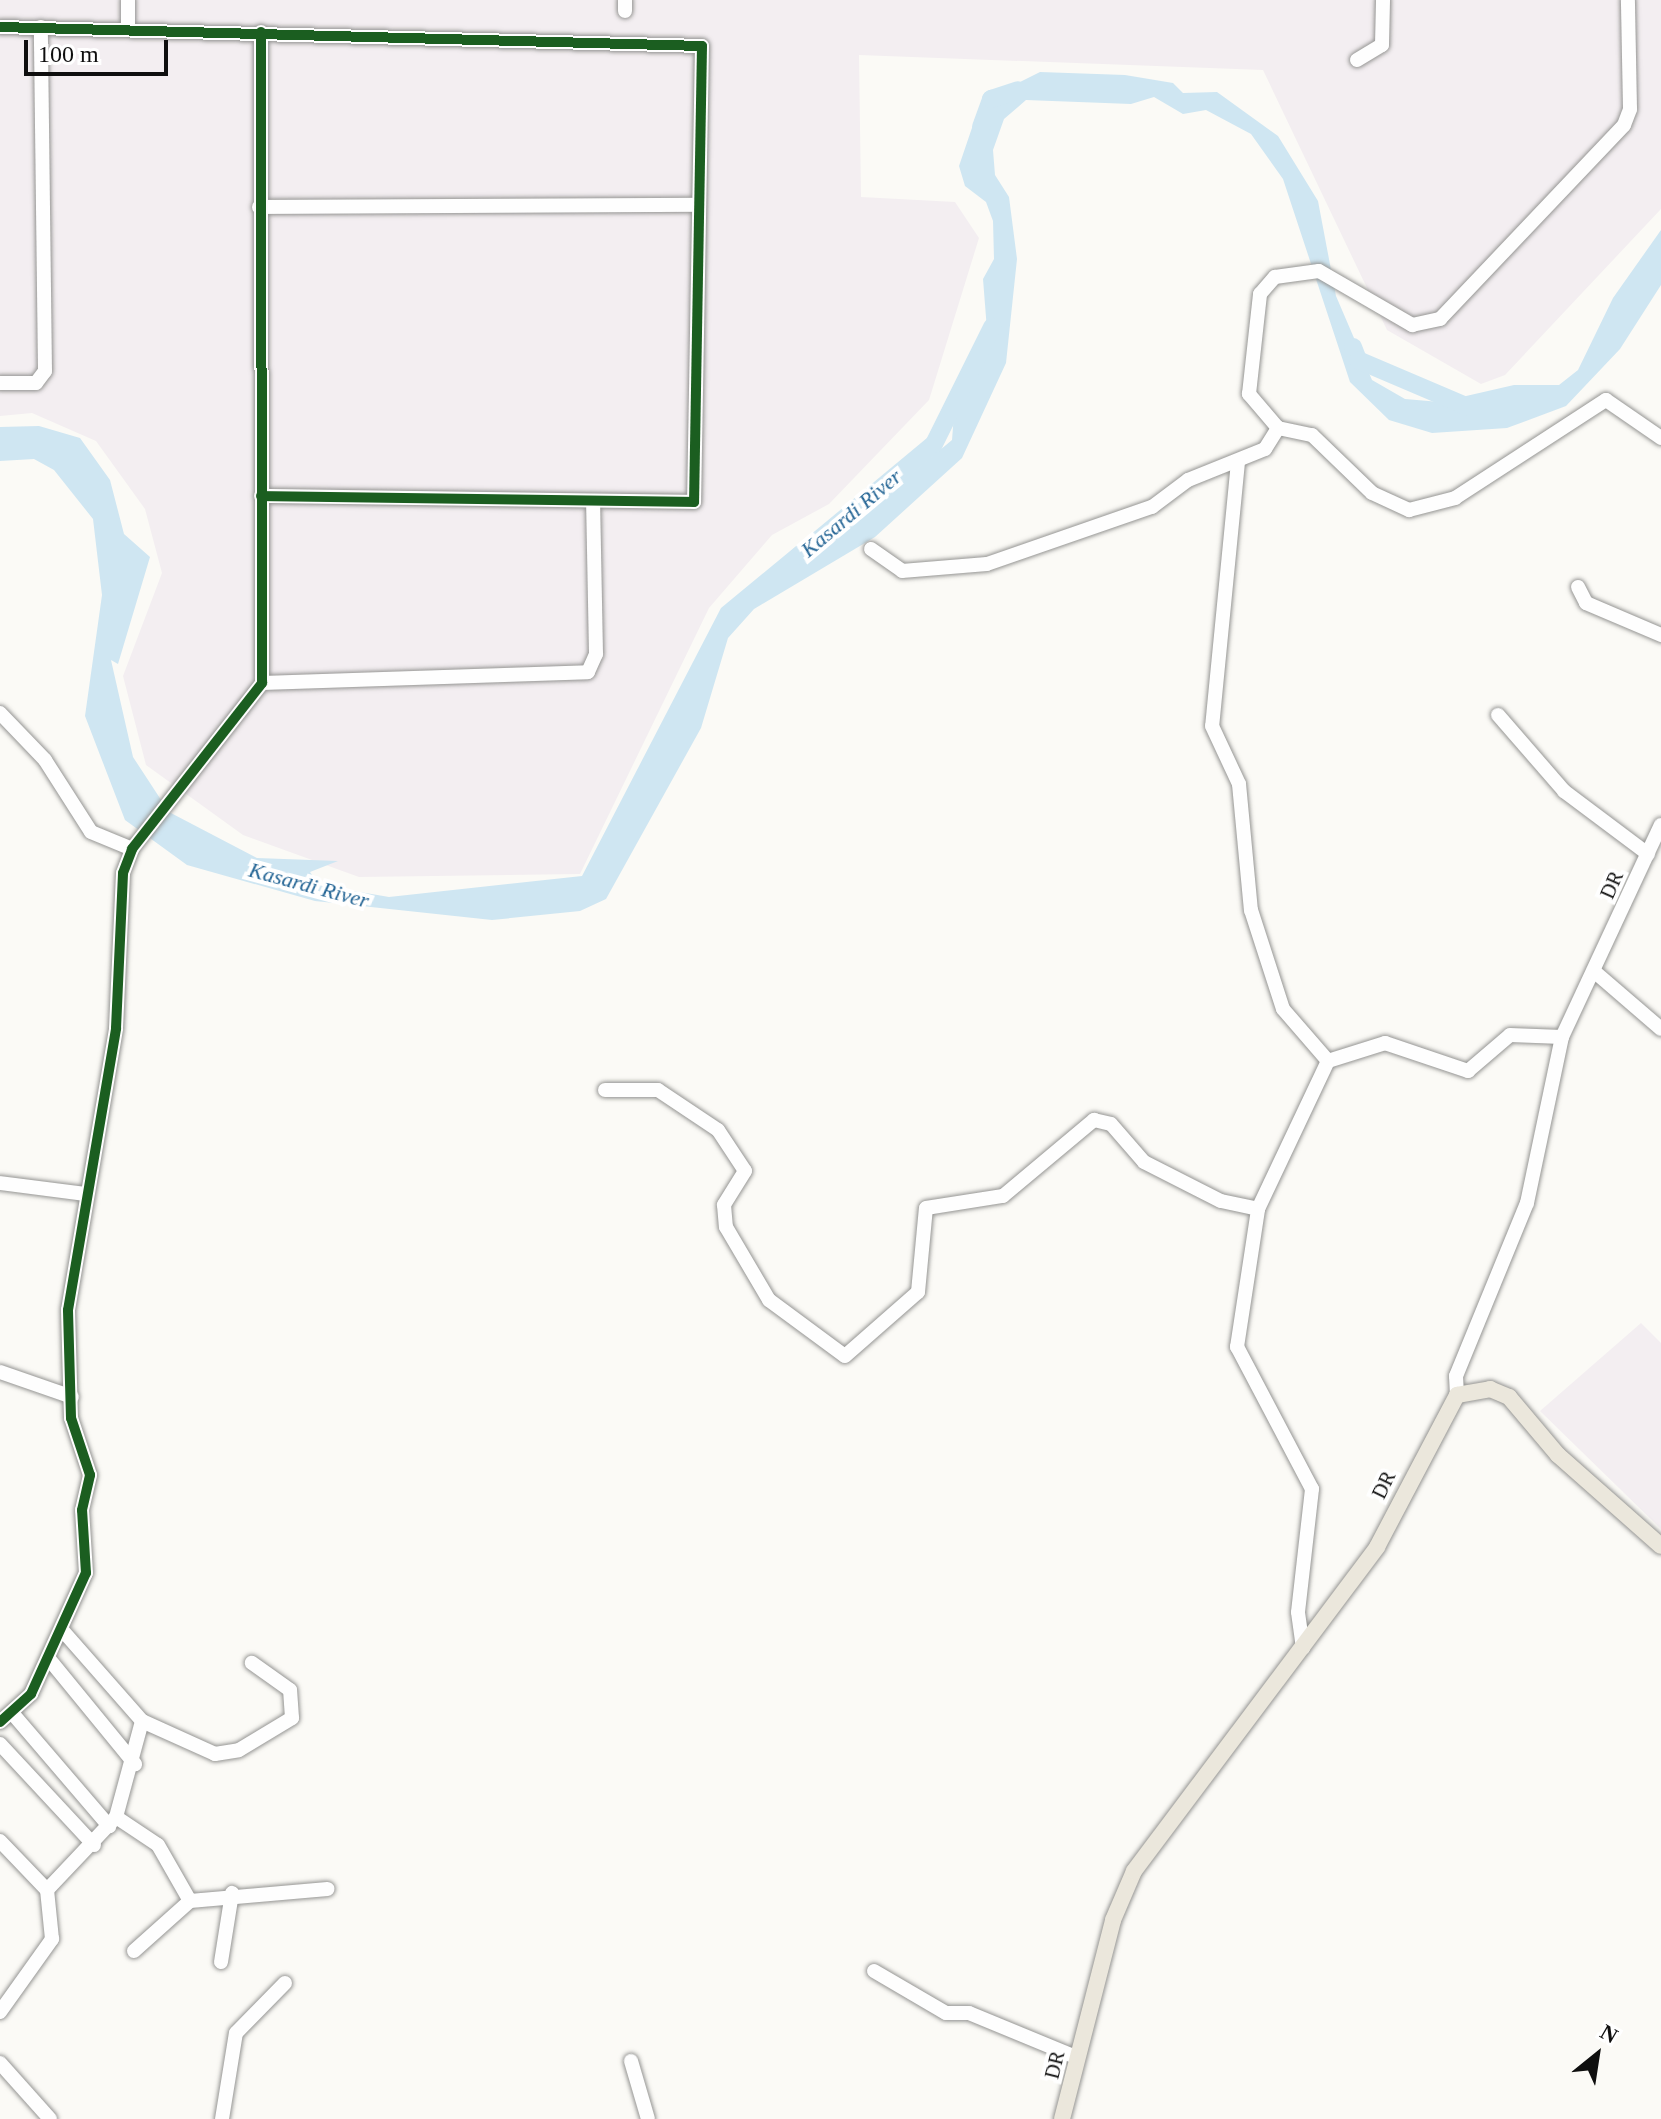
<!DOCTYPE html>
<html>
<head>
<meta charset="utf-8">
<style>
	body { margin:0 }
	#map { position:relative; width:1661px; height:2119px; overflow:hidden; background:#fbfaf6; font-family:"Times New Roman",serif }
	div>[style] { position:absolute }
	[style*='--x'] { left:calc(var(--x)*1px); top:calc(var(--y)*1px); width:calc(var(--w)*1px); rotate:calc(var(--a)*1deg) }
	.industrial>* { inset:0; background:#f3eef1 }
	.water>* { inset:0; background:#cfe6f2 }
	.river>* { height:18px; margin:-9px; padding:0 9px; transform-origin:9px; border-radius:9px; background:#cfe6f2 }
	.roads { filter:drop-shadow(0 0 2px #959593) drop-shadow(0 0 2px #959593) }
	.minor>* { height:14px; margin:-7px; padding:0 7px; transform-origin:7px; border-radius:7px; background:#fefefe }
	.major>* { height:16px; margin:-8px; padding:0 8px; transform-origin:8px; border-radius:8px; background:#ebe7dc }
	.cycleway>* { height:10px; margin:-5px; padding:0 5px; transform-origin:5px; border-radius:5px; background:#1b5e20 }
	span { translate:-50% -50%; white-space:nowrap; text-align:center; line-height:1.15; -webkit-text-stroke:8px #fff; paint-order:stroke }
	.street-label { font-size:20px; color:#0f0f0f }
	.water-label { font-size:22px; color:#246595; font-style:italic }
	.north { position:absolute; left:1557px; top:2015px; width:80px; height:80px; -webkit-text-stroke:6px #fff; paint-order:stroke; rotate:30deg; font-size:22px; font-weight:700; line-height:32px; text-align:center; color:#0f0f0f }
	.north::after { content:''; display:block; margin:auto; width:28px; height:36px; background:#0f0f0f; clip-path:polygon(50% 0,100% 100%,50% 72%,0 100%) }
	.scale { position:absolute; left:24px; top:40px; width:144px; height:36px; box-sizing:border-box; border:4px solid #0f0f0f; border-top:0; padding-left:10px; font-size:24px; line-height:28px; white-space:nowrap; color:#0f0f0f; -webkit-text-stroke:6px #fff; paint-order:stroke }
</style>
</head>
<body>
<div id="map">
	<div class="industrial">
		<div style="clip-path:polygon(0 0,1661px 0,1661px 209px,1505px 375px,1481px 384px,1387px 330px,1263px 70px,859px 55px,861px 197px,955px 202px,979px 238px,929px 400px,829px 504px,772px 535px,709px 608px,580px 874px,359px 877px,243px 835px,146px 765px,123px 676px,162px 573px,145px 509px,96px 441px,32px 413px,0 416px)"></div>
		<div style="clip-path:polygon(1641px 1323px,1661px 1343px,1661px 1529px,1540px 1411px)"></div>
	</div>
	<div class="water">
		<div style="clip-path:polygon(1040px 72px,1125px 75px,1173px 83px,1183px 93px,1217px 92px,1278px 136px,1318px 201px,1336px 296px,1372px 380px,1405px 399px,1440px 402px,1514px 385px,1559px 385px,1578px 370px,1613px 298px,1661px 230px,1661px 285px,1620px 349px,1566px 406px,1507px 428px,1432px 433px,1389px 420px,1350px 382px,1283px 179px,1251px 134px,1206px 110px,1183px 114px,1154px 97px,1131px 104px,1026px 100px,1004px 119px,993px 150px,995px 175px,1009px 197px,1017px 259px,1006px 363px,962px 458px,875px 537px,754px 609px,728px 638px,701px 728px,606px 899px,580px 911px,492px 920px,315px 901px,187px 865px,125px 820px,85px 716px,102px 595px,93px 519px,54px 470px,34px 459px,0 461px,0 427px,39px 426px,80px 438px,110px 480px,124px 534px,150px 557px,118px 664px,111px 660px,133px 757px,169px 812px,257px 858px,338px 861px,310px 872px,319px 885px,389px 897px,582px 876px,721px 608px,801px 542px,817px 542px,850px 525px,952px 440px,955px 401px,987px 330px,983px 279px,994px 259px,993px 221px,986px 202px,965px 186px,959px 166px,975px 119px,1000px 92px)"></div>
	</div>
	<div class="river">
		<div style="--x:981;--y:127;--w:30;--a:-70"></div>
		<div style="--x:991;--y:99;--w:28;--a:-18"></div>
		<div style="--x:1353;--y:347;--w:14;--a:69"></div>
		<div style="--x:1358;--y:360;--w:120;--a:23.1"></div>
		<div style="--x:799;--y:556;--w:175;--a:-39.7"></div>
		<div style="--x:934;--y:444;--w:131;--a:-63.6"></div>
	</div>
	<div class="roads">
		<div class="minor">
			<div style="--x:625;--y:11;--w:11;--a:-90"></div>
			<div style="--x:0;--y:27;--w:702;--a:1.55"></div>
			<div style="--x:702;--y:46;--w:456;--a:91"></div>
			<div style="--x:694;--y:502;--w:433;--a:-179.2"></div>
			<div style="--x:128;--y:28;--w:28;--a:-90"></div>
			<div style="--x:1357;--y:60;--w:29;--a:-31"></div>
			<div style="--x:1382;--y:45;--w:45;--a:-88.7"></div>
			<div style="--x:259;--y:207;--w:440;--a:-0.3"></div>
			<div style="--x:0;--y:383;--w:36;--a:0"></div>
			<div style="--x:36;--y:383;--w:15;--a:-53"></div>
			<div style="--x:45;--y:371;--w:344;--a:-90.7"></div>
			<div style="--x:1278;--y:428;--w:45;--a:-130.5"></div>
			<div style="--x:1249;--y:394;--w:101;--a:-83.7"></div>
			<div style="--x:1260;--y:294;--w:23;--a:-49"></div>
			<div style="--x:1275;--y:277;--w:44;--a:-7.8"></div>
			<div style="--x:1319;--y:271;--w:108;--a:30.1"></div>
			<div style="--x:1412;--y:325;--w:29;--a:-12"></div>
			<div style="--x:1440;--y:319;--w:267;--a:-46.5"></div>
			<div style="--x:1624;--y:125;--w:17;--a:-69"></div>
			<div style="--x:1630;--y:109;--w:109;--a:-91.1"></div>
			<div style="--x:1238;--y:462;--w:265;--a:95.6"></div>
			<div style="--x:1212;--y:726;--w:64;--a:65"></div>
			<div style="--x:1239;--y:784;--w:127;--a:84.6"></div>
			<div style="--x:1251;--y:910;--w:104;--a:72.1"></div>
			<div style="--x:1283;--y:1009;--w:69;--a:49.1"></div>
			<div style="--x:871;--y:549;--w:38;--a:35"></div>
			<div style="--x:902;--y:571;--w:85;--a:-4.7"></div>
			<div style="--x:987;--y:564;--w:175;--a:-19.1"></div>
			<div style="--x:1152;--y:507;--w:45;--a:-36.9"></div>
			<div style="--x:1188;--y:480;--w:83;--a:-21.9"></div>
			<div style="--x:1265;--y:449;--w:25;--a:-58"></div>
			<div style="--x:1278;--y:428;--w:35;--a:12"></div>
			<div style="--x:1312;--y:435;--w:83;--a:44"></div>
			<div style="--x:1372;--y:493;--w:41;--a:24.7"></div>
			<div style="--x:1409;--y:510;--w:48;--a:-14.6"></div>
			<div style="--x:1455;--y:498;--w:180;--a:-33"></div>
			<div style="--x:1606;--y:400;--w:67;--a:34.6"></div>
			<div style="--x:1578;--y:587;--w:18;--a:63"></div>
			<div style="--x:1586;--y:603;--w:82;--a:23.1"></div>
			<div style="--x:262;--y:683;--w:326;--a:-1.9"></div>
			<div style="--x:588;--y:672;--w:20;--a:-66"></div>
			<div style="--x:596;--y:654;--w:153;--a:-91.1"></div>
			<div style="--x:0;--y:713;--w:65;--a:46.2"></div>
			<div style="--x:45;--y:760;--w:85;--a:57.4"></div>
			<div style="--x:91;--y:832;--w:44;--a:22.5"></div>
			<div style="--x:1498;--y:715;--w:101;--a:49"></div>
			<div style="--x:1564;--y:791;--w:105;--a:36.9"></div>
			<div style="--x:1595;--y:972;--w:87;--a:40.8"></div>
			<div style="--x:605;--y:1090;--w:53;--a:0"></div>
			<div style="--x:658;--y:1090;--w:72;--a:33.7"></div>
			<div style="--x:718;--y:1130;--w:49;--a:56.6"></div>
			<div style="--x:745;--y:1171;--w:40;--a:122"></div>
			<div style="--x:724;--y:1205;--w:22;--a:85"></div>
			<div style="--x:726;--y:1227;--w:85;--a:59.5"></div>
			<div style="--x:769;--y:1300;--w:94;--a:36.4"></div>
			<div style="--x:845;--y:1356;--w:97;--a:-41.2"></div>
			<div style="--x:918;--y:1292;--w:84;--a:-84.6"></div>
			<div style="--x:926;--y:1208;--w:78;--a:-8.9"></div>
			<div style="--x:1003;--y:1196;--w:119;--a:-39.9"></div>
			<div style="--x:1094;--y:1120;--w:17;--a:13"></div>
			<div style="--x:1111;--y:1124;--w:50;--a:49"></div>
			<div style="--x:1144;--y:1162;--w:86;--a:26.9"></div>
			<div style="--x:1221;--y:1201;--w:38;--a:12"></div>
			<div style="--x:0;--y:1183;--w:87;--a:7.3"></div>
			<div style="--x:0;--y:1372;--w:76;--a:19.1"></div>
			<div style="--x:1457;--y:1395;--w:19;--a:-93"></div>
			<div style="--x:1456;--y:1376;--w:187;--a:-67.7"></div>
			<div style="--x:1527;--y:1203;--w:170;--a:-78.1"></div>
			<div style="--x:1562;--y:1037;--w:234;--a:-65"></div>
			<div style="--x:63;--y:1631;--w:120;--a:48.7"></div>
			<div style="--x:142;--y:1721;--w:80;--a:24.3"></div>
			<div style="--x:215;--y:1754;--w:24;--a:-9"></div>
			<div style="--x:239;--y:1750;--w:62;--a:-31.1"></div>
			<div style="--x:292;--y:1718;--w:28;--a:-94"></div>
			<div style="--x:290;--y:1690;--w:47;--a:-144.6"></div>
			<div style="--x:1303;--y:1648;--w:36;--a:-98"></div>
			<div style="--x:1298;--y:1612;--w:124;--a:-83.5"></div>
			<div style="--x:1312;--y:1489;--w:161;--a:-117.8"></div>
			<div style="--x:1237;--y:1347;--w:140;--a:-81.3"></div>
			<div style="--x:1258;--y:1209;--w:164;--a:-64.7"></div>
			<div style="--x:1328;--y:1061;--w:60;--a:-17.5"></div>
			<div style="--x:1385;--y:1043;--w:88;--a:18.6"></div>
			<div style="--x:1468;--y:1071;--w:55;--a:-40.6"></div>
			<div style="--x:1510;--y:1035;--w:52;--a:2.2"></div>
			<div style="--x:49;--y:1659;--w:136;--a:50.7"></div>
			<div style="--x:13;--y:1714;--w:148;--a:49.4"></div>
			<div style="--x:0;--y:1722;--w:42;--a:-42.1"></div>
			<div style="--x:31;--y:1694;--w:133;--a:-65.6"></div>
			<div style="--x:86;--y:1573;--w:63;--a:-93.6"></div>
			<div style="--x:82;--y:1510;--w:36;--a:-77"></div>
			<div style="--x:90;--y:1475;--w:60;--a:-108.4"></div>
			<div style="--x:71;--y:1418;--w:108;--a:-91.6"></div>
			<div style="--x:68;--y:1310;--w:286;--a:-80.3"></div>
			<div style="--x:116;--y:1028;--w:155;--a:-87.4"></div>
			<div style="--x:123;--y:873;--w:26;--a:-69"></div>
			<div style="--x:132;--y:849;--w:211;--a:-51.9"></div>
			<div style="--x:262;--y:683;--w:651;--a:-90.09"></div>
			<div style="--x:0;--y:1744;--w:138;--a:47.1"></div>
			<div style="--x:116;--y:1817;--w:50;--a:33.7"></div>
			<div style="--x:158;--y:1845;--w:64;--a:60.3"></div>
			<div style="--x:0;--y:1841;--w:68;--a:46.2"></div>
			<div style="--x:134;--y:1951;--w:75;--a:-41.8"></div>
			<div style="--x:190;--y:1901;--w:138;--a:-5"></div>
			<div style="--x:221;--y:1962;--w:70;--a:-80.9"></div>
			<div style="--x:874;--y:1971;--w:83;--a:30.3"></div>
			<div style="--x:946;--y:2013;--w:23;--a:0"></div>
			<div style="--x:969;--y:2013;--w:118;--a:22.4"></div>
			<div style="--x:0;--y:2012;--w:90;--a:-54.5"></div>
			<div style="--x:52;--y:1939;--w:49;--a:-95.8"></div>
			<div style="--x:47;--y:1890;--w:100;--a:-46.6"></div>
			<div style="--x:116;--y:1817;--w:99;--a:-74.8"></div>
			<div style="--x:631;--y:2061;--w:60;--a:73.7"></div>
			<div style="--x:0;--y:2063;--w:75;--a:48.2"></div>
			<div style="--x:222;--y:2119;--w:87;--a:-80.8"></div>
			<div style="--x:236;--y:2033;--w:70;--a:-45.6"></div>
		</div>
		<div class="major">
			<div style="--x:1062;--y:2119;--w:205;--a:-75.6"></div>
			<div style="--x:1113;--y:1920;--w:53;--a:-66.8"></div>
			<div style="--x:1134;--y:1871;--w:405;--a:-53.1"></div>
			<div style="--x:1377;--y:1547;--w:172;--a:-62.2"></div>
			<div style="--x:1457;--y:1395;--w:34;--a:-10"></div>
			<div style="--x:1490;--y:1389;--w:21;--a:23"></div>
			<div style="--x:1509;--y:1397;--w:76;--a:49.8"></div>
			<div style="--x:1558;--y:1455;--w:137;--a:41.5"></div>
		</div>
	</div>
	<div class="cycleway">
		<div style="--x:0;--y:27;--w:702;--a:1.55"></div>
		<div style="--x:702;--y:46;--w:456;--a:91"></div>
		<div style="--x:694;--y:502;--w:433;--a:-179.2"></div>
		<div style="--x:0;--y:1722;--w:42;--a:-42.1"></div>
		<div style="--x:31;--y:1694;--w:133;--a:-65.6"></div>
		<div style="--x:86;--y:1573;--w:63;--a:-93.6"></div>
		<div style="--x:82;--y:1510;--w:36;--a:-77"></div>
		<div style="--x:90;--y:1475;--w:60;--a:-108.4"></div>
		<div style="--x:71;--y:1418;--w:108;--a:-91.6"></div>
		<div style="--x:68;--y:1310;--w:286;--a:-80.3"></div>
		<div style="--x:116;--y:1028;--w:155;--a:-87.4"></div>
		<div style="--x:123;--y:873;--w:26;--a:-69"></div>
		<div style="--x:132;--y:849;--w:211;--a:-51.9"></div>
		<div style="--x:262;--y:683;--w:651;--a:-90.09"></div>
	</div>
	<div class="street-label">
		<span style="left:1612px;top:885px;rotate:-66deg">DR</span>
		<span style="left:1384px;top:1485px;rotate:-64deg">DR</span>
		<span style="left:1055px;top:2065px;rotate:-76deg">DR</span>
	</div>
	<div class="water-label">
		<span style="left:851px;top:513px;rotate:-40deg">Kasardi River</span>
		<span style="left:309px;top:885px;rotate:15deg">Kasardi River</span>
	</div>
	<div class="north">N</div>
	<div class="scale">100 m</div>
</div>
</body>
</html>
